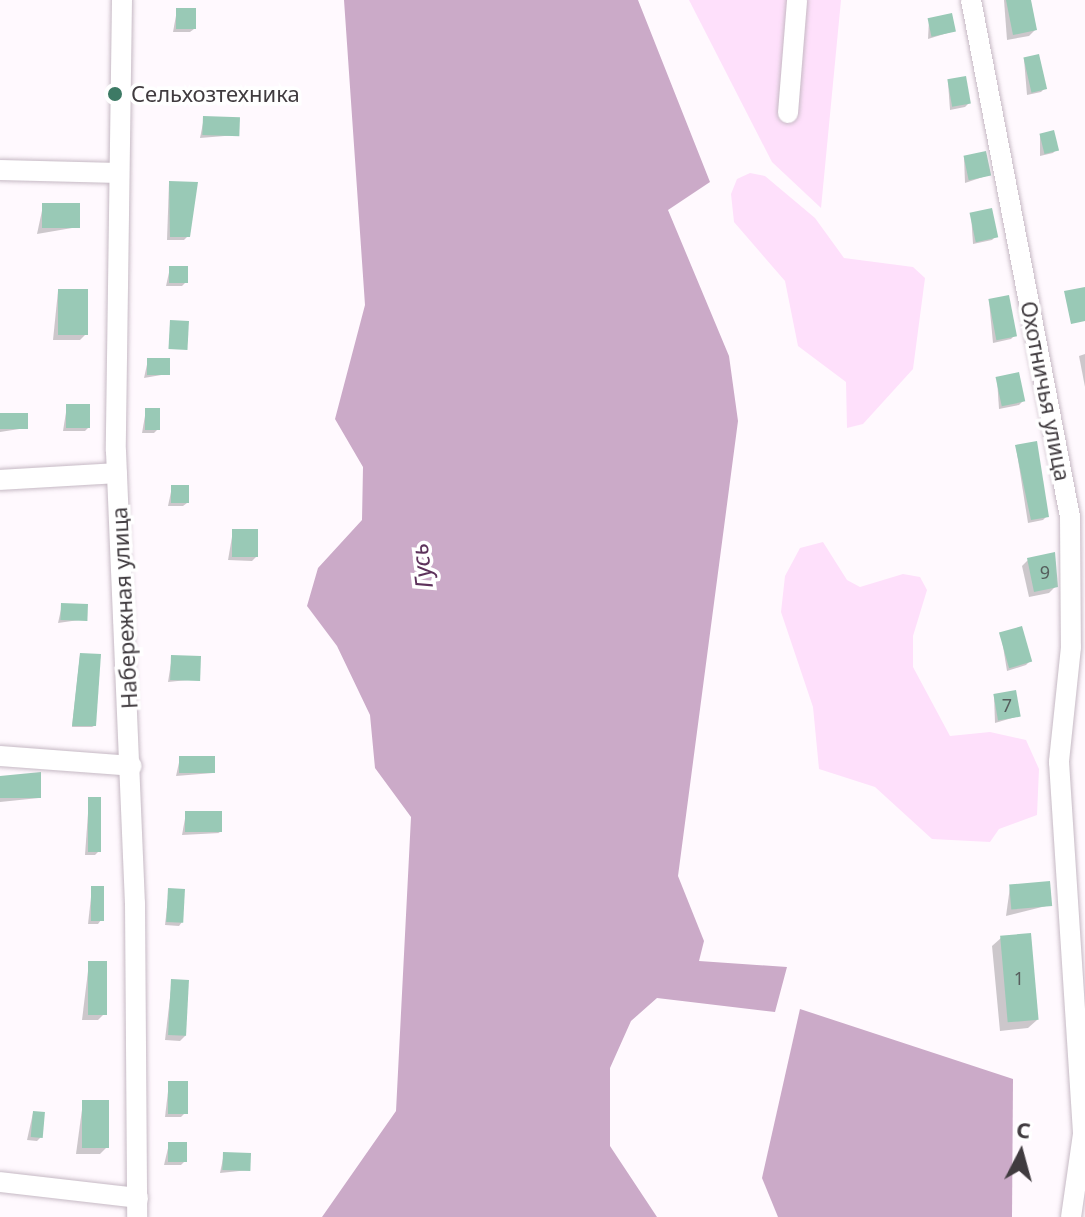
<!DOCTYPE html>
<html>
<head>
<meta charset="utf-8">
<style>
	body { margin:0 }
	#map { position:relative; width:1085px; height:1217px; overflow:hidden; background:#fff9fe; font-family:"Noto Sans",sans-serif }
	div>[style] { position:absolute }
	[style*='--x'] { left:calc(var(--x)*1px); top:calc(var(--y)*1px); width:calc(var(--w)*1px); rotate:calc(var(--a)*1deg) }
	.green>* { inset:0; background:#fee0fb }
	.water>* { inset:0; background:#cbaac8 }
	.shadow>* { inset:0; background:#0003 }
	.building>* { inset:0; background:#99c9b6; transform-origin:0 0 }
	.roads { filter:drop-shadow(0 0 2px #c6b9c4) drop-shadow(0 0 2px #c6b9c4) }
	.minor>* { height:20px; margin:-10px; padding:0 10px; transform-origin:10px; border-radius:10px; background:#fff }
	.dots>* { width:22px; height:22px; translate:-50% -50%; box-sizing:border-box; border:4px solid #fff; border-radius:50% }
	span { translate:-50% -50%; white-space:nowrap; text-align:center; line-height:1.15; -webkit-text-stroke:7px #fff; paint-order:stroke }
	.number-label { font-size:18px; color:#565e5d }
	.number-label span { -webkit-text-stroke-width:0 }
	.poi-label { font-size:22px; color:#403b3f }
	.left { translate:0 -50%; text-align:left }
	.street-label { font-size:22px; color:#403b3f }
	.water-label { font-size:24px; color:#5d325b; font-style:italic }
	.north { position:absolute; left:981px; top:1113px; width:80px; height:80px; -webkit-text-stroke:6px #fff; paint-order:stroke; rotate:6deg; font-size:22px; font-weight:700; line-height:32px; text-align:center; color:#403b3f }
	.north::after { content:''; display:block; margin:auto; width:28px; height:36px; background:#403b3f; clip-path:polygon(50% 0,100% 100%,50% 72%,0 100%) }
</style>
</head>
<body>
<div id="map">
	<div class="green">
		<div style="clip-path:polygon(689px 0,841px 0,821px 208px,772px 162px)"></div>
		<div style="clip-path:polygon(750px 173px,765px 176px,815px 218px,844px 258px,913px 267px,925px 278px,913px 369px,863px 424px,847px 428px,846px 382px,798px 346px,785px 281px,734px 222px,731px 194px,737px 179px)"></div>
		<div style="clip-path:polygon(823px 542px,847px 580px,860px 587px,903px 574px,920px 577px,927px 590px,913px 636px,913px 667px,950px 736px,990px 732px,1026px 740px,1039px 769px,1037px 815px,999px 829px,990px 842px,932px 839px,875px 787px,819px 769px,813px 707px,781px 612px,785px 576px,800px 548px)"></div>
	</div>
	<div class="water">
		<div style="clip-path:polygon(344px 0,638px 0,710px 182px,668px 210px,729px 356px,738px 421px,678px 876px,704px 941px,699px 961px,787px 967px,775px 1012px,657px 998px,631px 1021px,610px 1068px,610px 1146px,657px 1217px,322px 1217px,396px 1111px,411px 817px,375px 768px,370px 715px,337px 646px,307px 606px,318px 568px,362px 520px,363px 467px,335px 419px,365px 305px)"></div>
		<div style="clip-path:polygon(800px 1009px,1013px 1079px,1012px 1217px,778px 1217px,762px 1178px)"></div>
	</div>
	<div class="shadow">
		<div style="clip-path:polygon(1004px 0,1029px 0,1035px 30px,1029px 36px,1007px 40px)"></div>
		<div style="clip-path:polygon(177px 10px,194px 29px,190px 32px,173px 32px)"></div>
		<div style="clip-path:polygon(929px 20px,954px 31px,928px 39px)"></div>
		<div style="clip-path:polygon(1024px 59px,1044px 89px,1041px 92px,1027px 95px)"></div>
		<div style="clip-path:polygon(948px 82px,969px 103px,965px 107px,950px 110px)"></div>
		<div style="clip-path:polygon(204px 118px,237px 135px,200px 138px)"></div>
		<div style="clip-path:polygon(1040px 135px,1056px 150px,1053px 153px,1040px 156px)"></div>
		<div style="clip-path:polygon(964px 157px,989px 175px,965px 183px)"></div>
		<div style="clip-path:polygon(169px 183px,188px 236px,184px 240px,167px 240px)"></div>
		<div style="clip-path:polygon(43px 206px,78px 227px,37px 234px)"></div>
		<div style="clip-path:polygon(971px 214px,995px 237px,992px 240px,973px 244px)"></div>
		<div style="clip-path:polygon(170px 268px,186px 282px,182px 286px,166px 286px)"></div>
		<div style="clip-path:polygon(58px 291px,86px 334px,80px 340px,53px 340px)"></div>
		<div style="clip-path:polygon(989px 301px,1015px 335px,1011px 339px,993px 343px)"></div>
		<div style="clip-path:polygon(1085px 354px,1085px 387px,1079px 356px)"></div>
		<div style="clip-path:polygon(148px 360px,167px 374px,144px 378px)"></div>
		<div style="clip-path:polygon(997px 379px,1023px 401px,1019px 405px,999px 409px)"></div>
		<div style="clip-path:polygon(67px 406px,89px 427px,85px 431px,63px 431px)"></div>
		<div style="clip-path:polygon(146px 410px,158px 429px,154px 433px,142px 433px)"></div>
		<div style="clip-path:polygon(0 415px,26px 428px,0 432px)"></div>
		<div style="clip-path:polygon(1016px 447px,1047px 516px,1043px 520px,1028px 523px)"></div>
		<div style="clip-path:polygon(172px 487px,187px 503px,183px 506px,168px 506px)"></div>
		<div style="clip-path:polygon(233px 531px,256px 557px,252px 561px,228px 560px)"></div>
		<div style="clip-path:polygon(1028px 560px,1055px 587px,1049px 593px,1029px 597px,1022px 566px)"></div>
		<div style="clip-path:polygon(62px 605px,86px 619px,58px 623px)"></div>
		<div style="clip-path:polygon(1001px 634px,1030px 661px,1026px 665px,1007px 671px)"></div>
		<div style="clip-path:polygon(80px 655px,94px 726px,92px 727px,72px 727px)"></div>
		<div style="clip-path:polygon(172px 657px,198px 679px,168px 682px)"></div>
		<div style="clip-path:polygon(994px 695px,1019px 716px,995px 723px)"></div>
		<div style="clip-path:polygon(180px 758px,213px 773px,176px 776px)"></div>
		<div style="clip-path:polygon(0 777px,39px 798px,0 802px)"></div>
		<div style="clip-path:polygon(89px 799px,99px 851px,95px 855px,85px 855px)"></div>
		<div style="clip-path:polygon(186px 813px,220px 833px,182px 835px)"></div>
		<div style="clip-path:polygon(1010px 887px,1050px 905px,1006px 916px)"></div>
		<div style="clip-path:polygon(92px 888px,101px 920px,98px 924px,88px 924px)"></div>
		<div style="clip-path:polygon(169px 890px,182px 922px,179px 926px,165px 925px)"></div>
		<div style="clip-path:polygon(1001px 938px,1037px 1020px,1028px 1028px,1000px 1031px,992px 946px)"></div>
		<div style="clip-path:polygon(89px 963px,104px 1014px,98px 1020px,82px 1020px)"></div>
		<div style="clip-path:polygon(172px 981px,186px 1035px,180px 1041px,165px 1040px)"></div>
		<div style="clip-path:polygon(169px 1083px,185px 1113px,181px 1117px,165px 1117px)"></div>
		<div style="clip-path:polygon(83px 1102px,106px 1148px,100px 1154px,76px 1154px)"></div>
		<div style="clip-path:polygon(33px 1113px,41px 1137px,37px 1141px,27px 1140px)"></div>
		<div style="clip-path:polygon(169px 1144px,185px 1161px,181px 1165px,164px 1165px)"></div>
		<div style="clip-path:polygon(224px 1154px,249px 1170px,220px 1173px)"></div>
	</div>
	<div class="building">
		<div style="clip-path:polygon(1006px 0,1031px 0,1037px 30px,1013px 35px)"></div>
		<div style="left:176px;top:8px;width:20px;height:21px"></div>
		<div style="left:952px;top:13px;width:19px;height:25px;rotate:78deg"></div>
		<div style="left:1039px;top:54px;width:36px;height:16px;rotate:77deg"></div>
		<div style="left:966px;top:76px;width:28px;height:19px;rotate:80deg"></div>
		<div style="left:203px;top:116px;width:37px;height:19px;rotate:2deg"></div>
		<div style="left:1054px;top:130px;width:21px;height:15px;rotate:76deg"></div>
		<div style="left:986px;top:151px;width:25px;height:23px;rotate:78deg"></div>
		<div style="clip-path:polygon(169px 181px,198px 182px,190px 237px,170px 237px)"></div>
		<div style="left:80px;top:203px;width:25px;height:38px;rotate:90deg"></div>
		<div style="left:992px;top:208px;width:30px;height:23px;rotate:78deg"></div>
		<div style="left:169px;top:266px;width:19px;height:17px"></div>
		<div style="clip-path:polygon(1085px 287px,1085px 321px,1071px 324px,1064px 291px)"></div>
		<div style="left:58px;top:289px;width:30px;height:46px"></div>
		<div style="left:1009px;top:295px;width:42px;height:21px;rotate:79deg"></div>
		<div style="left:170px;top:320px;width:19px;height:29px;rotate:3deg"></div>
		<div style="left:147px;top:358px;width:23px;height:17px"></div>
		<div style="left:1019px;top:372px;width:30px;height:24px;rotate:78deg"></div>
		<div style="left:66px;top:404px;width:24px;height:24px"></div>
		<div style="left:145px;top:408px;width:15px;height:22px"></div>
		<div style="left:0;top:413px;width:28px;height:16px"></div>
		<div style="clip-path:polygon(1037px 441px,1049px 517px,1031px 520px,1015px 445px)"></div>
		<div style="left:171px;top:485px;width:18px;height:18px"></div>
		<div style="left:232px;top:529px;width:26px;height:28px"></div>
		<div style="clip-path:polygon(1055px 552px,1058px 587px,1034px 592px,1027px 558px)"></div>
		<div style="left:61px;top:603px;width:27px;height:17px;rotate:2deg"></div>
		<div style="left:1022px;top:626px;width:37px;height:24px;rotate:74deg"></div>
		<div style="clip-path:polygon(80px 653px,101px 654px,96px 726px,72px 726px)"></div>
		<div style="left:171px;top:655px;width:30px;height:25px;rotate:2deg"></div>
		<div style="left:1016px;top:690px;width:27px;height:23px;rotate:80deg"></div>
		<div style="left:179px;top:756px;width:36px;height:17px"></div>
		<div style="clip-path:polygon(41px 772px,41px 798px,0 798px,0 776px)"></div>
		<div style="left:88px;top:797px;width:13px;height:55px"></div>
		<div style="left:185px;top:811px;width:37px;height:21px"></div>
		<div style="left:1050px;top:881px;width:25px;height:41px;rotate:85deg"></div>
		<div style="left:91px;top:886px;width:13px;height:35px"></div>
		<div style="left:168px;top:888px;width:17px;height:34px;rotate:3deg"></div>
		<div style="left:1031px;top:933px;width:87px;height:31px;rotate:85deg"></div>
		<div style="left:88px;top:961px;width:19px;height:54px"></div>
		<div style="left:171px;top:979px;width:18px;height:56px;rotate:3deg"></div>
		<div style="left:168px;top:1081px;width:20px;height:33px"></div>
		<div style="left:82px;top:1100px;width:27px;height:48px"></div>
		<div style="left:33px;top:1111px;width:12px;height:26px;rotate:5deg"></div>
		<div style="left:168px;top:1142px;width:19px;height:20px"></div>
		<div style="left:223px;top:1152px;width:28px;height:18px;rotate:2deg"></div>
	</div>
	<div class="roads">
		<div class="minor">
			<div style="--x:122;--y:0;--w:451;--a:90.8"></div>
			<div style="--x:116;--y:451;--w:452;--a:87.6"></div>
			<div style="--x:135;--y:903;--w:314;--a:89.6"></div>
			<div style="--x:971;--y:0;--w:526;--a:79.16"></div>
			<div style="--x:1070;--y:517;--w:130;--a:89.6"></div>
			<div style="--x:1071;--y:647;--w:116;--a:96"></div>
			<div style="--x:1059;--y:762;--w:373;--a:86.3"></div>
			<div style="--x:1083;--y:1134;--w:84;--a:98.2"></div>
			<div style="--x:788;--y:113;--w:113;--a:-85.4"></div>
			<div style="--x:0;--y:170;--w:119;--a:1.4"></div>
			<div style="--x:0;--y:480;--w:117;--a:-3.4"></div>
			<div style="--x:0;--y:756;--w:132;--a:4.3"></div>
			<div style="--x:0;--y:1182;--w:139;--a:6.6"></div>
		</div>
	</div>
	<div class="dots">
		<div style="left:115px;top:94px;background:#3d7a65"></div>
	</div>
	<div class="number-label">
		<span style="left:1045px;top:572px">9</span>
		<span style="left:1007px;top:705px">7</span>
		<span style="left:1019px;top:978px">1</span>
	</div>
	<div class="poi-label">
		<span class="left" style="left:131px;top:94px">Сельхозтехника</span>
	</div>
	<div class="street-label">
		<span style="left:1046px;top:391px;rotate:79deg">Охотничья улица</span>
		<span style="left:124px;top:608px;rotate:-93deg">Набережная улица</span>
	</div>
	<div class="water-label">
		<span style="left:421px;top:566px;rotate:-97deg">Гусь</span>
	</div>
	<div class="north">С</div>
</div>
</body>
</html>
